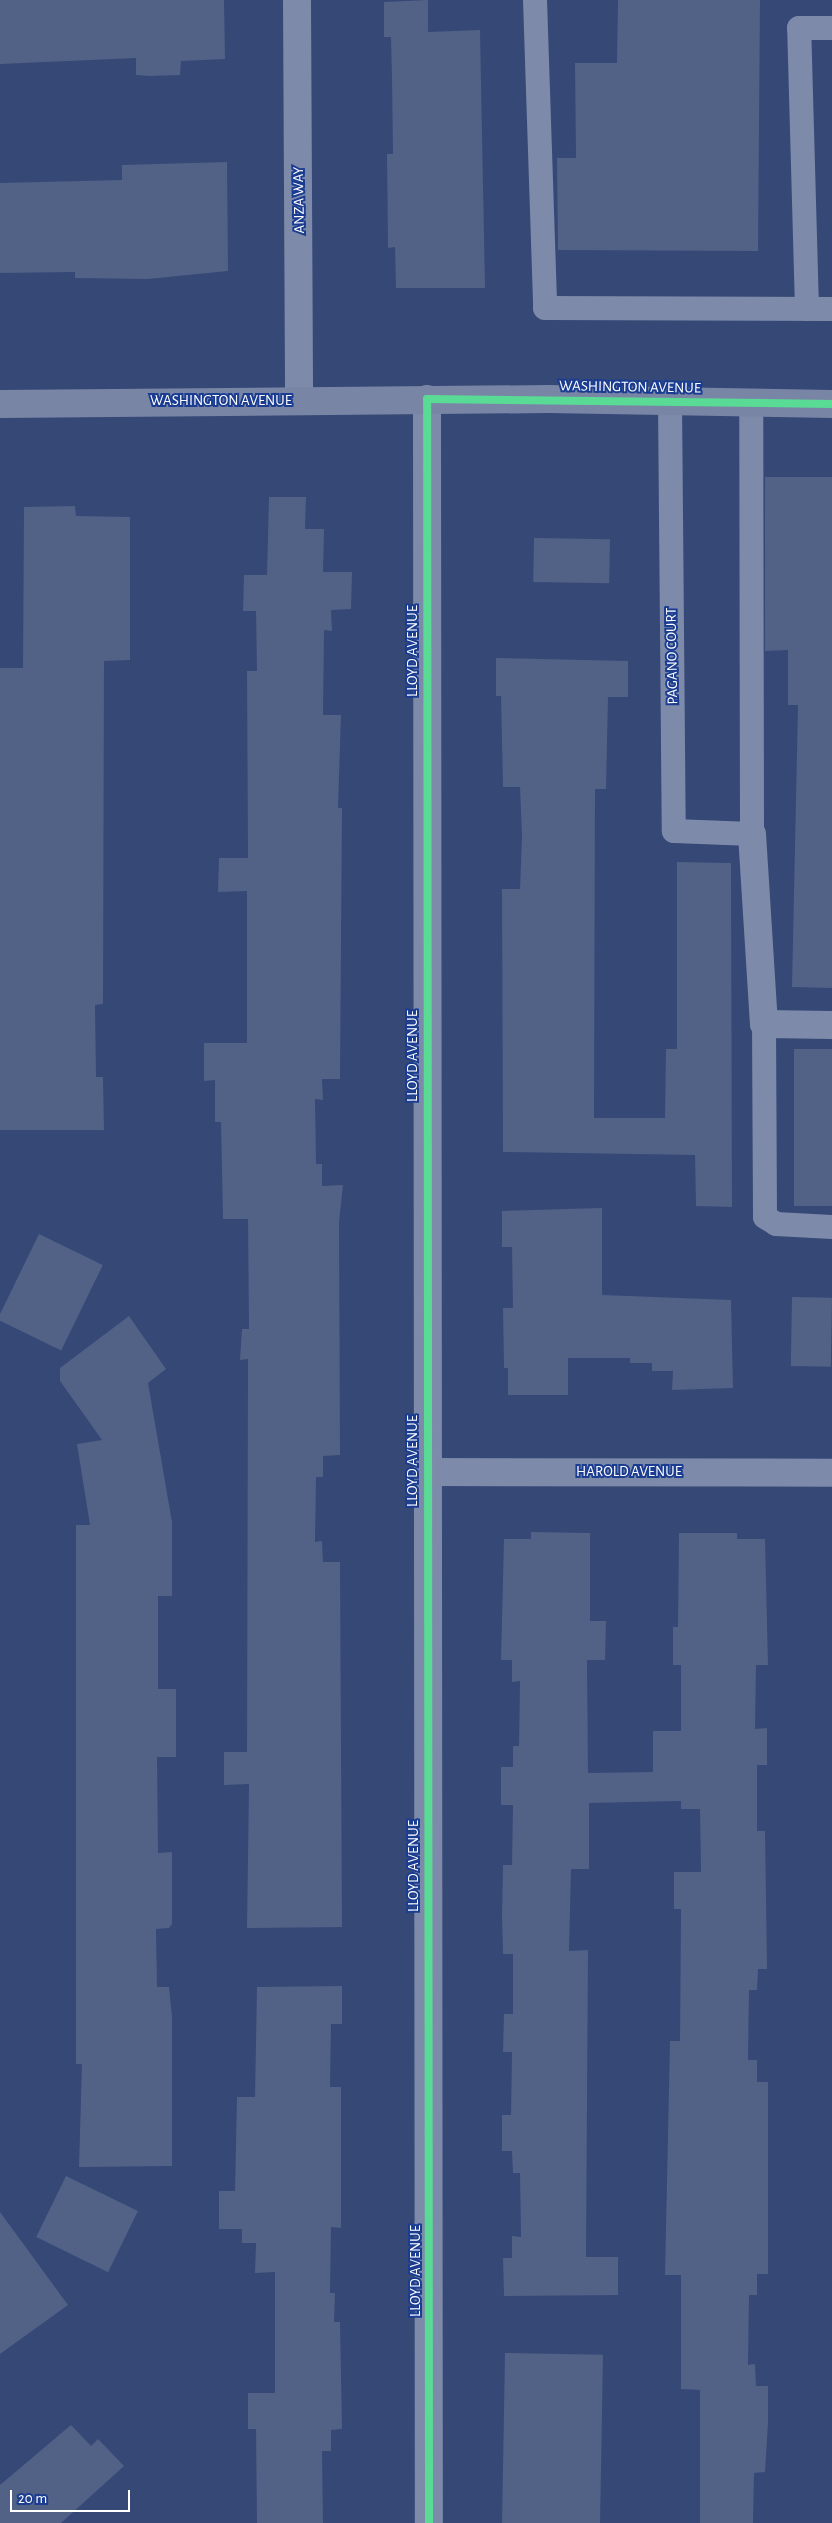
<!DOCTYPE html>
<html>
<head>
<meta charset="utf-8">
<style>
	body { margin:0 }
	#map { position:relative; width:832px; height:2523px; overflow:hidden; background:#354876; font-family:"Alegreya Sans",sans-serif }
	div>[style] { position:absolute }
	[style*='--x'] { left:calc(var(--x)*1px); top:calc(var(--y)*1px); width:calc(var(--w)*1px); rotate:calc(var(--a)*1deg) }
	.building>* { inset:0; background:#526186; transform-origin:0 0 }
	.service>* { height:24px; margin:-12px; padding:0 12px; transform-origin:12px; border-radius:12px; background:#7d8aa9 }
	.minor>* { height:28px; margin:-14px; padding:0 14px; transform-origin:14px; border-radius:14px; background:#7d8aa9 }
	.secondary>* { height:28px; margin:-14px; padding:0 14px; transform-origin:14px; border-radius:14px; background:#7985a5 }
	.cycleway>* { height:8px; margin:-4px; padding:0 4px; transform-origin:4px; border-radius:4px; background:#5adb95 }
	span { translate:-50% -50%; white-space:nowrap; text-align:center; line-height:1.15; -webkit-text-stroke:4px #1a3c91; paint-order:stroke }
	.street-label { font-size:15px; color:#fff }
	.scale { position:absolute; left:10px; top:2490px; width:120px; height:22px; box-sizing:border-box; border:2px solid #fff; border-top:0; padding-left:6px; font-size:15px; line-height:18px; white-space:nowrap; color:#fff; -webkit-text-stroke:4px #1a3c91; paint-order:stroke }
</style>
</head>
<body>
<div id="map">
	<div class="building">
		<div style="clip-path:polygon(0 0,224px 0,225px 59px,181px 61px,180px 75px,150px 76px,136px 75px,136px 58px,0 64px)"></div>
		<div style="clip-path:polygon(428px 0,428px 32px,480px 30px,485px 288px,396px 288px,395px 247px,388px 248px,387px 154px,393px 154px,392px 80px,391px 37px,384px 37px,384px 2px)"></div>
		<div style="clip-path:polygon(618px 0,760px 0,758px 251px,558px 250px,557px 158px,576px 158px,575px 63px,617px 63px)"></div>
		<div style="clip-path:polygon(227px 162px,228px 271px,148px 279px,75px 278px,75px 272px,0 273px,0 183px,122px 180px,122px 165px)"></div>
		<div style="clip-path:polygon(765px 477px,832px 477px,832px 988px,792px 987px,798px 705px,788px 705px,788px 650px,765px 651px)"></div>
		<div style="clip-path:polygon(269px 497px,306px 497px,305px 529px,324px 529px,323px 572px,352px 572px,351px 609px,331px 610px,332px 631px,324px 630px,323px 715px,341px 715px,338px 808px,342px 808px,340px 1079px,322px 1079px,323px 1100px,315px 1099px,316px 1164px,322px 1164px,322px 1186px,343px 1185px,339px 1222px,340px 1455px,323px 1456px,323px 1477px,316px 1477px,315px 1542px,322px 1541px,323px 1562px,340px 1562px,342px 1927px,247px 1928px,249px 1784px,224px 1785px,224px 1752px,247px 1752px,248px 1359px,240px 1360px,242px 1329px,249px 1329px,248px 1219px,223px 1219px,221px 1122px,215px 1122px,215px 1080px,204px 1081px,204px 1043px,247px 1043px,247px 891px,218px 892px,219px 858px,248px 858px,247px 671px,257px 671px,256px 611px,243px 611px,244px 575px,267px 575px)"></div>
		<div style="clip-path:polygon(75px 506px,76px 516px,130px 517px,130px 660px,104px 661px,103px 1004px,95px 1005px,96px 1077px,103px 1077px,104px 1130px,0 1130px,0 668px,23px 668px,24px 507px)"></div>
		<div style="left:534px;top:538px;width:76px;height:44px;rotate:1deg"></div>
		<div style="clip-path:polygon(496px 658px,628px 661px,628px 697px,608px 697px,606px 789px,595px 789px,594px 1118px,665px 1118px,666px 1049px,677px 1049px,677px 862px,731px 863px,732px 1207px,696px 1206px,695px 1155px,503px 1152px,502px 889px,520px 889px,522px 836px,520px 787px,503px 787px,501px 696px,496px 696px)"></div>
		<div style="left:794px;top:1049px;width:38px;height:157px"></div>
		<div style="clip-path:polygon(602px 1208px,602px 1295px,731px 1300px,733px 1388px,672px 1390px,673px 1371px,652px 1371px,652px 1363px,630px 1363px,630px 1358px,568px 1358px,568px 1395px,508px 1395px,508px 1368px,504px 1368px,503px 1308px,513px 1308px,512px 1247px,502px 1247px,502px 1211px)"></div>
		<div style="left:39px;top:1234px;width:71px;height:95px;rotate:26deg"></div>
		<div style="left:792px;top:1297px;width:40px;height:69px;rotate:1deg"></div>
		<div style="clip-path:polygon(129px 1316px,166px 1369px,148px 1383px,172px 1522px,172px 1596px,158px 1596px,158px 1689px,176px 1689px,176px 1757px,157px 1757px,158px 1853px,172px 1852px,172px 1924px,169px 1928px,156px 1929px,157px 1987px,169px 1987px,172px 2017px,172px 2166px,79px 2167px,82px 2064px,76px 2064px,76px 1525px,90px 1525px,77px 1444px,102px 1440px,60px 1381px,60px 1368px)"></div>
		<div style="clip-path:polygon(531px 1532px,590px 1533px,590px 1621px,606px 1621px,605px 1660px,587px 1660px,588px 1773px,653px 1772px,653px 1731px,681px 1731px,681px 1665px,673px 1665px,673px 1627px,678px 1627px,679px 1533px,737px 1533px,737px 1539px,765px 1539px,768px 1665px,756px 1665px,755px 1729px,767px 1728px,767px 1765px,757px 1765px,757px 1831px,765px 1831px,767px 1969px,758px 1969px,757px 1990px,749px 1990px,748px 2060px,757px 2060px,757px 2082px,768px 2082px,768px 2274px,757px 2274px,757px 2295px,749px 2295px,748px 2365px,755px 2364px,756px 2386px,768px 2386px,768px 2423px,765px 2472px,754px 2473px,753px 2523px,700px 2523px,700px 2390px,681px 2389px,681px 2275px,665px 2275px,670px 2041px,680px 2041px,681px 1909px,674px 1909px,674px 1872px,701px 1872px,700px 1809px,681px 1809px,681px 1801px,589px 1803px,589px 1869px,571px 1869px,569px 1951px,588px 1950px,586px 2257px,618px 2257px,618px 2295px,504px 2296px,503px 2258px,512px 2258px,512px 2236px,521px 2237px,520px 2173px,513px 2173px,512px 2151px,502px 2151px,502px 2115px,511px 2115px,512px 2052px,503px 2052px,504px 2014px,513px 2014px,513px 1954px,503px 1954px,502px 1916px,503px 1865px,512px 1865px,513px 1805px,501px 1805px,501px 1767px,513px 1767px,513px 1746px,519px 1746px,520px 1681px,512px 1682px,512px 1660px,501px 1660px,504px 1539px,531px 1539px)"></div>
		<div style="clip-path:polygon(342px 1986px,342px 2024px,331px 2024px,330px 2087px,341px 2087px,341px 2228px,331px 2227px,330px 2293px,335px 2293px,334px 2322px,340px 2322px,342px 2429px,331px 2430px,331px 2451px,322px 2451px,323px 2523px,257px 2523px,256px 2429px,248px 2429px,248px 2393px,275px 2393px,275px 2272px,255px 2273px,256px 2243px,242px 2243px,242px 2229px,219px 2229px,219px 2191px,235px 2191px,237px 2097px,255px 2097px,257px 1987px)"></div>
		<div style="left:66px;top:2176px;width:80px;height:68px;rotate:26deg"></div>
		<div style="clip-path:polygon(0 2212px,68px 2305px,0 2354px)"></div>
		<div style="left:505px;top:2353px;width:98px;height:170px;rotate:1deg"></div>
		<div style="clip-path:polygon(71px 2425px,91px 2446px,98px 2439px,124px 2466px,61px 2523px,0 2523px,0 2485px)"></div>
	</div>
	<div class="service">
		<div style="--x:535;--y:0;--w:308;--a:88.1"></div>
		<div style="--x:545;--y:308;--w:287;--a:0.2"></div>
		<div style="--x:807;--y:309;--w:281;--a:-91.6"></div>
		<div style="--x:799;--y:28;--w:33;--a:0"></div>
		<div style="--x:670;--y:401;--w:430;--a:89.5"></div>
		<div style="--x:674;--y:831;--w:78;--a:2.2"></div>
		<div style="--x:752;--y:834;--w:430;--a:-90.1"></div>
		<div style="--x:764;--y:1024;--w:193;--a:89.7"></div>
		<div style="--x:765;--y:1217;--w:13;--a:32"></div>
		<div style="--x:776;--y:1224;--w:56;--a:3.1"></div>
	</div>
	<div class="minor">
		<div style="--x:297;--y:0;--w:401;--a:89.7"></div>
		<div style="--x:427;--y:399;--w:2124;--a:89.95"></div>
		<div style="--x:752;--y:834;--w:190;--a:86.4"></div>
		<div style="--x:764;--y:1024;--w:68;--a:0.8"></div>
		<div style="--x:427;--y:1472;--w:405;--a:0.1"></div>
	</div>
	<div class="secondary">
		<div style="--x:0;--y:404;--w:548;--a:-0.52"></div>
		<div style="--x:548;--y:399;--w:284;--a:1"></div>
	</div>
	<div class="cycleway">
		<div style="--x:429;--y:2523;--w:2124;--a:-90.05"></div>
		<div style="--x:427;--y:399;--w:405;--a:0.7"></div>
	</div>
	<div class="street-label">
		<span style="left:299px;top:200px;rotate:-91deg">ANZA WAY</span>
		<span style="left:630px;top:387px;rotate:1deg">WASHINGTON AVENUE</span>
		<span style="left:221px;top:401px">WASHINGTON AVENUE</span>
		<span style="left:413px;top:651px;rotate:-90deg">LLOYD AVENUE</span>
		<span style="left:672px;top:656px;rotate:-91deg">PAGANO COURT</span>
		<span style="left:413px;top:1056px;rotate:-90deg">LLOYD AVENUE</span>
		<span style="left:413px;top:1461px;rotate:-90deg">LLOYD AVENUE</span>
		<span style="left:629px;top:1472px">HAROLD AVENUE</span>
		<span style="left:414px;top:1866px;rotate:-90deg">LLOYD AVENUE</span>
		<span style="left:416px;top:2271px;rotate:-90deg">LLOYD AVENUE</span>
	</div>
	<div class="scale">20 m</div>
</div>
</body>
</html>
